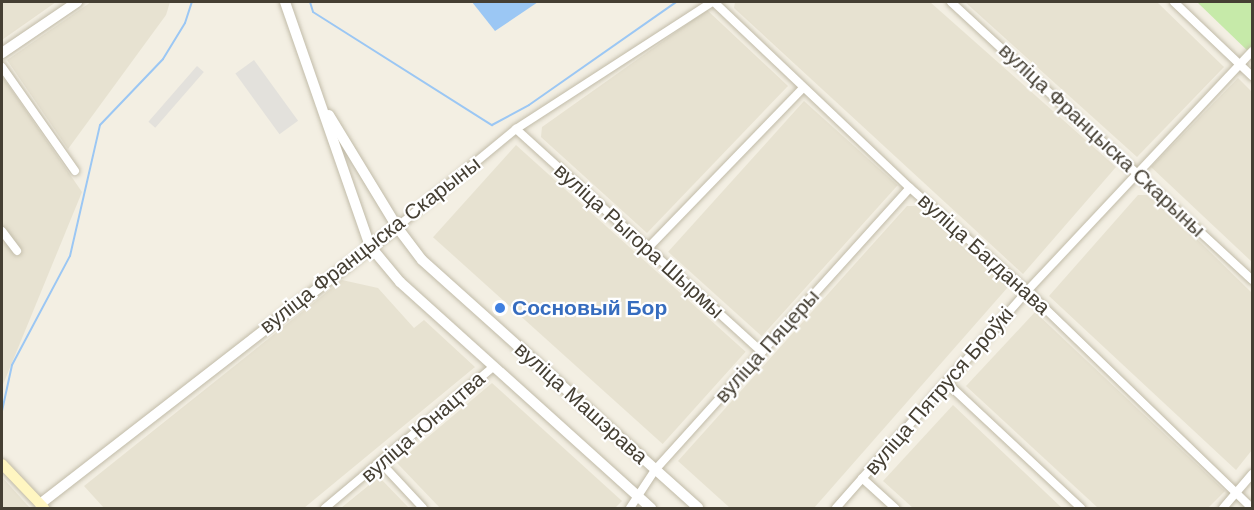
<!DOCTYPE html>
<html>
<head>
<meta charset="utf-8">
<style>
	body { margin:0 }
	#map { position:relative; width:1254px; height:510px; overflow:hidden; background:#f3efe3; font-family:Arial,sans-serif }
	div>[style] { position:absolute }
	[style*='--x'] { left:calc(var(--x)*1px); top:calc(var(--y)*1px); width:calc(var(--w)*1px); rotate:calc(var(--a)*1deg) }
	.residential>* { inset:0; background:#e7e2d1; transform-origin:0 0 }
	.green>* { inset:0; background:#c6eaa9 }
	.parking>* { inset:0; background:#e3e1dc; transform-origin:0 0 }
	.water>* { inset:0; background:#9bc7f4 }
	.stream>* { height:2px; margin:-1px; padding:0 1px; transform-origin:1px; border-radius:1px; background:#9bc7f4 }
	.roads { filter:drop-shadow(0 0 2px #c1bba8) drop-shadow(0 0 2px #c1bba8) }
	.minor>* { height:8px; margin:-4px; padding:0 4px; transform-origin:4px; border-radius:4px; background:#fff }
	.tertiary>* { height:10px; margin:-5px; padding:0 5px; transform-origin:5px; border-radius:5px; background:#fff }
	.secondary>* { height:10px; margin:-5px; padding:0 5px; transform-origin:5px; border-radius:5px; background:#fff6c1 }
	.dots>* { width:16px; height:16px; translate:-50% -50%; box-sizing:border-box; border:3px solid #fff; border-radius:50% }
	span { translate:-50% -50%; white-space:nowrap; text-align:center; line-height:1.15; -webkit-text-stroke:4.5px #fff; paint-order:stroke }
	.street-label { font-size:21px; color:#453f33 }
	.shop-label { font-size:21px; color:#366cbe; font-weight:700 }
	.left { translate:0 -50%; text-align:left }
	.frame { position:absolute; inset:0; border:3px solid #453f33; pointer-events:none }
</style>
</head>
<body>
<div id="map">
	<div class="residential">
		<div style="clip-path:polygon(2px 2px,56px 2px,2px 40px)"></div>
		<div style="clip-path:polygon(91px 2px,170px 2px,166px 15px,68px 149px,7px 60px)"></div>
		<div style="clip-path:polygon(735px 2px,930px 2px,1116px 167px,1023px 274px,734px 8px)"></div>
		<div style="clip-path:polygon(965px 2px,1157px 2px,1224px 67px,1137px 157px)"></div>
		<div style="clip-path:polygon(707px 10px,788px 86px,647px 233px,541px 137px,542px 127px)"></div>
		<div style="clip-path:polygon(2px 76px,82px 192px,2px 387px)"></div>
		<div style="clip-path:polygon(1238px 78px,1252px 92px,1252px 262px,1151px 167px)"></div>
		<div style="left:804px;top:101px;width:126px;height:203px;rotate:42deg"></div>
		<div style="left:516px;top:145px;width:309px;height:124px;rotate:42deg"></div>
		<div style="clip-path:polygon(1138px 195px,1152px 195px,1252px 293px,1252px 450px,1236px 470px,1049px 296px)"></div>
		<div style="clip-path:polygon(907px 206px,917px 206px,1008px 287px,814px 508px,730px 508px,678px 461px)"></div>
		<div style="clip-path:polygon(342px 280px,378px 288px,414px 328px,424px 320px,475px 367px,304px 508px,104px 508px,84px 486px)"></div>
		<div style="clip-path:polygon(1035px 312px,1225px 491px,1208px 508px,1098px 508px,966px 386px)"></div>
		<div style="clip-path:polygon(492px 383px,622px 501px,615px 508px,440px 508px,397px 463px)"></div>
		<div style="clip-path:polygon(953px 405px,1062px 508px,913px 508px,883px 481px)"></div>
		<div style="clip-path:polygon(2px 477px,30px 508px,2px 508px)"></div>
		<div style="clip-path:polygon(379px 477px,409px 508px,341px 508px)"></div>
	</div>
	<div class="green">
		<div style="clip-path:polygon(1197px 2px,1252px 2px,1252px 55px)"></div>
	</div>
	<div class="parking">
		<div style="left:254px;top:60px;width:75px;height:23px;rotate:54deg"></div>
		<div style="left:197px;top:66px;width:9px;height:74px;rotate:41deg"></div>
	</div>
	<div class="water">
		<div style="clip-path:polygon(472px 2px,538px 2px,495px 31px)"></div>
	</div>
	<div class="stream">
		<div style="--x:310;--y:2;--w:10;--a:73"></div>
		<div style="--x:313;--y:12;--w:212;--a:32.3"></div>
		<div style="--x:492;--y:125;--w:42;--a:-28.4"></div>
		<div style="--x:529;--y:105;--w:179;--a:-35"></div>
		<div style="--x:2;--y:411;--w:47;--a:-77.7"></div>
		<div style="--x:12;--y:365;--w:123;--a:-62"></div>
		<div style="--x:70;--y:256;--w:134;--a:-77.1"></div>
		<div style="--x:100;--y:125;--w:91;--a:-46.3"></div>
		<div style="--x:163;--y:59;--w:42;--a:-58.6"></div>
		<div style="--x:185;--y:23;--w:22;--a:-72"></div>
	</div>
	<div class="roads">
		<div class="minor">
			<div style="--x:714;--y:2;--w:270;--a:43.5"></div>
			<div style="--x:910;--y:188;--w:156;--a:41.4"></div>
			<div style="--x:1027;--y:291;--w:313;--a:44"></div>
			<div style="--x:951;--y:2;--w:410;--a:42.7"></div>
			<div style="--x:1174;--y:2;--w:108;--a:43.5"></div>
			<div style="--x:2;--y:67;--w:127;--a:54.9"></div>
			<div style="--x:516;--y:129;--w:332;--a:42.2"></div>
			<div style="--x:397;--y:227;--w:154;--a:-39.5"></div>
			<div style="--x:516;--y:129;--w:234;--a:-32.9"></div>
			<div style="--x:2;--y:231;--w:25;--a:53"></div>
			<div style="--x:647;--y:249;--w:224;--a:-45.9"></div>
			<div style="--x:948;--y:384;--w:182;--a:43"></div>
			<div style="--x:382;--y:464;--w:60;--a:47"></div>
			<div style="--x:862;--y:478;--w:45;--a:42.3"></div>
			<div style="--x:325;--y:508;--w:219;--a:-40"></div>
			<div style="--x:630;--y:508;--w:45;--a:-56.7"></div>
			<div style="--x:655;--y:470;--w:380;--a:-47.9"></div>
			<div style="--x:836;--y:508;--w:289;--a:-48.6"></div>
			<div style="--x:1027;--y:291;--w:329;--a:-46.8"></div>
			<div style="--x:1223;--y:508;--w:45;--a:-49.5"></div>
		</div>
		<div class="tertiary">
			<div style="--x:285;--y:2;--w:258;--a:70.8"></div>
			<div style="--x:370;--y:246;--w:47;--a:50.2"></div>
			<div style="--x:400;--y:282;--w:338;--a:42"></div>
			<div style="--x:2;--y:53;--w:91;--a:-34.2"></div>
			<div style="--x:329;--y:115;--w:131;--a:58.7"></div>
			<div style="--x:397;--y:227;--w:41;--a:52.9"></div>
			<div style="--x:422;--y:260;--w:371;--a:41.9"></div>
			<div style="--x:40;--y:504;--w:452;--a:-37.8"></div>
		</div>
		<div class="secondary">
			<div style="--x:2;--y:464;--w:61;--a:46.3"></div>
		</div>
	</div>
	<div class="dots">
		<div style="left:500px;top:308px;background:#3f7fe0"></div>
	</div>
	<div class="street-label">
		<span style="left:1102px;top:140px;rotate:43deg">вуліца Францыска Скарыны</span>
		<span style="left:639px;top:241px;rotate:42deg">вуліца Рыгора Шырмы</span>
		<span style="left:370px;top:245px;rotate:-38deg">вуліца Францыска Скарыны</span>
		<span style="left:984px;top:254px;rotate:42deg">вуліца Багданава</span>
		<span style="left:767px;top:346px;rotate:-48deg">вуліца Пяцеры</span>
		<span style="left:939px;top:391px;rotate:-49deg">вуліца Пятруся Броўкі</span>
		<span style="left:581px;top:403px;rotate:42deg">вуліца Машэрава</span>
		<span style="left:423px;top:427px;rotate:-41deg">вуліца Юнацтва</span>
	</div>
	<div class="shop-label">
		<span class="left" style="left:512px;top:308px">Сосновый Бор</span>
	</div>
	<div class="frame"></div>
</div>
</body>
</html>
